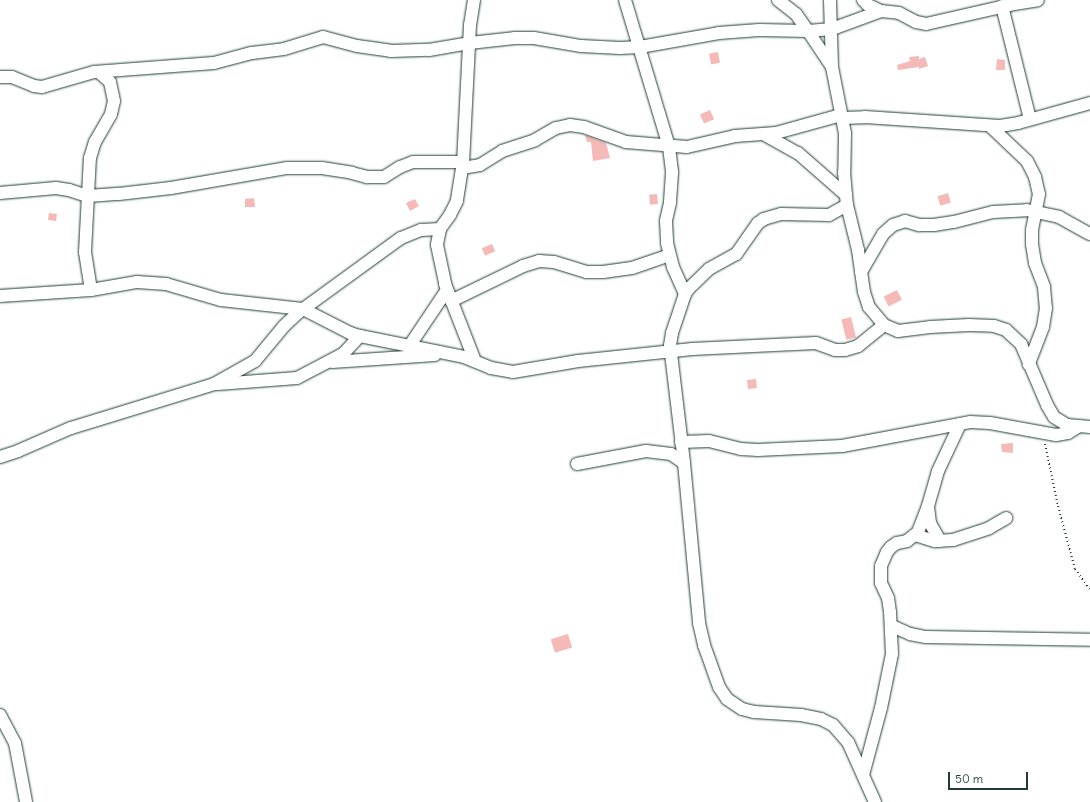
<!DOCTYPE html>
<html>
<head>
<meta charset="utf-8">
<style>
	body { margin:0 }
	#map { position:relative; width:1090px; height:802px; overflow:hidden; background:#fff; font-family:Delius,sans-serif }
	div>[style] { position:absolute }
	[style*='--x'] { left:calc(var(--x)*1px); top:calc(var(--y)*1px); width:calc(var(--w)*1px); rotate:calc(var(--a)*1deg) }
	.building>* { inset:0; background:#f5b9b8; transform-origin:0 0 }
	.path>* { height:2px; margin-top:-1px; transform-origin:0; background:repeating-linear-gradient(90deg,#1f3d34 0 1px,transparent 0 4px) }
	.roads { filter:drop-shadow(0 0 1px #1f3d34) drop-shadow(0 0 1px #1f3d34) }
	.minor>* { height:12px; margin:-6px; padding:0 6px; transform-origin:6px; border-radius:6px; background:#fff }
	span { translate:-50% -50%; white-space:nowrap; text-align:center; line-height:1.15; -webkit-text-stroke:3px #fff; paint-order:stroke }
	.scale { position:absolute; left:948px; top:772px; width:80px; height:18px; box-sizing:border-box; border:2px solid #1f3d34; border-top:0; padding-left:5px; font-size:12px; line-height:14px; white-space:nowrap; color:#1f3d34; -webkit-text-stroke:3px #fff; paint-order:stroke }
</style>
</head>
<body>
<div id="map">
	<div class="building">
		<div style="left:718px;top:52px;width:11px;height:9px;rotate:80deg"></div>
		<div style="clip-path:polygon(919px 56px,919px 59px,925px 57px,928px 66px,919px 69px,919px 67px,898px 70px,897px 65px,910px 61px,909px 57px)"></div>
		<div style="clip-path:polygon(997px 59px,1005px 60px,1005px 70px,996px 70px)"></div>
		<div style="left:710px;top:110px;width:10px;height:11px;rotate:66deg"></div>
		<div style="clip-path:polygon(585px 135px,606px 143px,610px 158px,593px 161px,591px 142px,587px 142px)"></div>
		<div style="left:948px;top:193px;width:10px;height:11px;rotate:73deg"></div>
		<div style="left:657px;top:194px;width:10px;height:8px;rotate:84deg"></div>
		<div style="clip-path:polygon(254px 198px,255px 207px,245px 207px,245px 199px)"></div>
		<div style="clip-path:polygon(415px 199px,419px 206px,410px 211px,406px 203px)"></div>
		<div style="left:49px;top:213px;width:8px;height:7px;rotate:7deg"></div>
		<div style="left:492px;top:244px;width:8px;height:11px;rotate:67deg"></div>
		<div style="left:897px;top:290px;width:11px;height:15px;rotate:63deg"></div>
		<div style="left:851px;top:317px;width:21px;height:10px;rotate:76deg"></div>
		<div style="left:756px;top:379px;width:9px;height:9px;rotate:84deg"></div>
		<div style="clip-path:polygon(1013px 443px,1013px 453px,1002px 452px,1001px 444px)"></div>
		<div style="left:568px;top:634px;width:14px;height:18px;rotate:73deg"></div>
	</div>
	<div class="path">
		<div style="--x:1045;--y:444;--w:63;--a:78.2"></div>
		<div style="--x:1058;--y:506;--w:65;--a:74.9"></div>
		<div style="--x:1075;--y:569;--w:26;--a:54"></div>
	</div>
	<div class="roads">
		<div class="minor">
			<div style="--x:474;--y:0;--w:25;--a:99"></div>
			<div style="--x:470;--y:25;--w:137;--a:92.9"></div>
			<div style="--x:463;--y:162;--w:39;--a:99"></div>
			<div style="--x:457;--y:201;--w:16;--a:117"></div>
			<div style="--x:450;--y:215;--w:17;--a:126"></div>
			<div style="--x:440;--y:229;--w:16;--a:101"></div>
			<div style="--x:437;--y:245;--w:40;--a:78"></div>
			<div style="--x:445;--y:284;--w:83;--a:68.7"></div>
			<div style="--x:625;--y:0;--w:153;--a:73.3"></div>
			<div style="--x:669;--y:147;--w:26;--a:83"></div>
			<div style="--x:672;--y:173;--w:30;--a:94"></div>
			<div style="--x:670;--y:203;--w:18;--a:103"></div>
			<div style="--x:666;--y:221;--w:22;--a:87"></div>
			<div style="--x:667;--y:243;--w:25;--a:76"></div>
			<div style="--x:673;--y:267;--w:30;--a:66"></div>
			<div style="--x:778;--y:0;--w:23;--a:38"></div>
			<div style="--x:796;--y:14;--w:21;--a:55"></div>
			<div style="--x:808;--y:31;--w:24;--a:-5"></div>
			<div style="--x:832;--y:29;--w:52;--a:-20.2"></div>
			<div style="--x:881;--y:11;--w:18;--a:6"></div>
			<div style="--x:899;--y:13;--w:19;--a:28"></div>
			<div style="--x:916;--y:22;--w:10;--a:11"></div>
			<div style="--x:926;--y:24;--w:90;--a:-12.8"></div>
			<div style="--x:1014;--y:4;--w:24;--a:-9"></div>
			<div style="--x:830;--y:0;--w:67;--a:88.3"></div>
			<div style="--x:832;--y:67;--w:67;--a:78.9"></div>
			<div style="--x:845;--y:133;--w:39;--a:91"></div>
			<div style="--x:844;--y:172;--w:33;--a:85"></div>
			<div style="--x:847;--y:205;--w:46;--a:76.3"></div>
			<div style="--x:858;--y:250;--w:42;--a:81.9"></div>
			<div style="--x:864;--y:292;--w:16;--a:72"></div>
			<div style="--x:869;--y:307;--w:23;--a:50"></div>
			<div style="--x:884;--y:325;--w:15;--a:23"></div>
			<div style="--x:898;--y:331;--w:32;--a:-7"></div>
			<div style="--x:930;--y:327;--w:39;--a:-3"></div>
			<div style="--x:969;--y:325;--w:25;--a:2"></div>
			<div style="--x:994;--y:326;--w:13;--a:18"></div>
			<div style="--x:1006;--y:330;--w:21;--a:43"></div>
			<div style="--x:1021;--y:344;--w:66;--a:66.9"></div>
			<div style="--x:1047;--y:405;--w:14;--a:60"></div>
			<div style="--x:1054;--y:417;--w:15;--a:32"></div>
			<div style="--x:1067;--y:425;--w:23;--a:5"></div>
			<div style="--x:863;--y:0;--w:7;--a:45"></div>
			<div style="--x:868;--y:5;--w:14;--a:25"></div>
			<div style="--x:1002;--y:6;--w:116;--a:76.1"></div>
			<div style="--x:0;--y:77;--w:12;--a:0"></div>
			<div style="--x:12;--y:77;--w:24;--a:22"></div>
			<div style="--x:34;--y:86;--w:8;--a:7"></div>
			<div style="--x:42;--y:87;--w:54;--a:-16.1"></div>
			<div style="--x:94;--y:72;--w:120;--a:-4.3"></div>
			<div style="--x:214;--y:63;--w:39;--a:-15"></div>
			<div style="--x:252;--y:53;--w:32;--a:-7"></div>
			<div style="--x:284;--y:49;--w:41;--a:-17.1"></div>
			<div style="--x:323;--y:37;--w:35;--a:15"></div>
			<div style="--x:357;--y:46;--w:34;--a:8"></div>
			<div style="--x:391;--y:51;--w:38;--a:-2"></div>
			<div style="--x:429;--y:50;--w:42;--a:-9.7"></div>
			<div style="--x:470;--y:43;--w:45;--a:-6.3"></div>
			<div style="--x:515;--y:38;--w:19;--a:0"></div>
			<div style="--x:534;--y:38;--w:48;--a:9.7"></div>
			<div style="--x:581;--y:46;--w:39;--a:3"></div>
			<div style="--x:620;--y:48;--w:20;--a:-3"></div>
			<div style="--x:640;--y:47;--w:80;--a:-10"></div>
			<div style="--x:719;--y:33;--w:40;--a:-4.3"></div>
			<div style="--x:759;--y:30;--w:49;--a:1.2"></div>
			<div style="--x:808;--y:31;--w:43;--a:56.3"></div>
			<div style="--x:842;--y:118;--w:23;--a:-2"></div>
			<div style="--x:865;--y:117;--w:135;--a:3.8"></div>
			<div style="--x:1000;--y:126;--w:18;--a:-9"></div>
			<div style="--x:1018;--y:123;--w:75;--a:-15.5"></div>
			<div style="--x:990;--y:126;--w:51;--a:43.4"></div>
			<div style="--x:1027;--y:161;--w:18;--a:63"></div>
			<div style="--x:1035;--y:177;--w:17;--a:77"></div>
			<div style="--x:1039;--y:194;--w:37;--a:101"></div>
			<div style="--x:1032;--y:230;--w:14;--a:90"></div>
			<div style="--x:1032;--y:244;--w:19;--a:81"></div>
			<div style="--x:1035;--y:263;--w:26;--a:69"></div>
			<div style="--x:1044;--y:287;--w:21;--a:85"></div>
			<div style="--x:1046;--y:308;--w:19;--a:99"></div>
			<div style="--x:1043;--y:327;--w:40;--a:111"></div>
			<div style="--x:765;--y:135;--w:38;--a:29"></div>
			<div style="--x:798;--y:153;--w:64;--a:41.2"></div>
			<div style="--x:462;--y:168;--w:18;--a:-9"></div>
			<div style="--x:480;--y:165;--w:26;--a:-32"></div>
			<div style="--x:502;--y:151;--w:35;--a:-18"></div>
			<div style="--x:535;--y:140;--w:24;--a:-30"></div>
			<div style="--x:556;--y:128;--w:14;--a:-12"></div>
			<div style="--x:570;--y:125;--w:14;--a:8"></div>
			<div style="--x:584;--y:127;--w:45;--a:19.7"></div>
			<div style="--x:626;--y:142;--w:61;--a:4.7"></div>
			<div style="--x:687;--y:147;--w:49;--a:-12.9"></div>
			<div style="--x:735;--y:136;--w:41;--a:-4.2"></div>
			<div style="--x:776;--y:133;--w:67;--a:-15.5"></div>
			<div style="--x:0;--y:193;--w:56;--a:-5.1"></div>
			<div style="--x:56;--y:188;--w:13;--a:9"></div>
			<div style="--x:69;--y:190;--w:20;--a:18"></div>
			<div style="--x:88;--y:196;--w:31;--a:-4"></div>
			<div style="--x:119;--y:194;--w:52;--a:-6.6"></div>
			<div style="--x:171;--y:188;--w:118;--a:-9.8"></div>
			<div style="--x:287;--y:168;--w:35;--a:0"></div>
			<div style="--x:322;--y:168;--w:30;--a:9"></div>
			<div style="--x:352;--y:173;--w:16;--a:15"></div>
			<div style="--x:367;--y:177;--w:17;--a:0"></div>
			<div style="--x:384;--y:177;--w:19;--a:-32"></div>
			<div style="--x:400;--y:167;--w:14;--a:-21"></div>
			<div style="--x:413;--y:162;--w:50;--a:0"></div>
			<div style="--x:847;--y:205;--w:21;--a:151"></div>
			<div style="--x:829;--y:215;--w:48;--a:-178.8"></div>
			<div style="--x:781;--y:214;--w:18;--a:164"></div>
			<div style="--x:764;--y:219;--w:7;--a:146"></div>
			<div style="--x:758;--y:223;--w:38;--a:125"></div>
			<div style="--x:736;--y:254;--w:31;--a:151"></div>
			<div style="--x:709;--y:269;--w:28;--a:136"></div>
			<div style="--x:689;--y:288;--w:7;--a:124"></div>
			<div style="--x:685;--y:294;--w:41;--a:108.4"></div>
			<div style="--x:672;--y:333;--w:12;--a:99"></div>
			<div style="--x:670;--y:345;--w:119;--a:83.2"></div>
			<div style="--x:684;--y:463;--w:161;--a:84.6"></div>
			<div style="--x:699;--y:623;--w:23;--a:77"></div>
			<div style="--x:704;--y:645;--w:45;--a:70.3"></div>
			<div style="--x:719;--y:687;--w:14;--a:56"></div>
			<div style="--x:727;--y:699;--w:18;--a:34"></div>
			<div style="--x:742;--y:709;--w:12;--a:14"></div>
			<div style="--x:754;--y:712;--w:47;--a:3.7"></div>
			<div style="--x:801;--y:715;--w:20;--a:11"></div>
			<div style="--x:821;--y:719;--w:13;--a:27"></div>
			<div style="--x:833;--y:725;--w:23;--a:49"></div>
			<div style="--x:848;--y:742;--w:66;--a:65.8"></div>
			<div style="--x:861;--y:272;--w:44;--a:-59.9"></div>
			<div style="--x:883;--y:234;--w:13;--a:-42"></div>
			<div style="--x:893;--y:225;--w:13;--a:-18"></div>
			<div style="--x:905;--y:221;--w:15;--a:16"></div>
			<div style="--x:919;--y:225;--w:15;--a:0"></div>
			<div style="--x:934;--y:225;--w:20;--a:-9"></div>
			<div style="--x:954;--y:222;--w:40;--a:-14.4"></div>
			<div style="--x:993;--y:212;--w:34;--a:-3"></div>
			<div style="--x:1027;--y:210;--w:33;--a:12"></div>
			<div style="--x:1059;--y:217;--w:35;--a:29"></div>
			<div style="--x:91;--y:290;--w:38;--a:-99"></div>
			<div style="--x:85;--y:252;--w:94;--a:-87"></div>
			<div style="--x:90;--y:158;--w:17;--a:-73"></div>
			<div style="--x:95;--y:142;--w:32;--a:-60"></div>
			<div style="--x:111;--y:114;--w:13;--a:-77"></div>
			<div style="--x:114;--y:101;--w:19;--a:-102"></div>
			<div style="--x:110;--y:82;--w:15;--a:-138"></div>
			<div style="--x:0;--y:296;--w:91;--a:-3.8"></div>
			<div style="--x:91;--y:290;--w:47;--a:-9.9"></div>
			<div style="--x:137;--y:282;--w:29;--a:4"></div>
			<div style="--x:166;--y:284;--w:57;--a:16.2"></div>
			<div style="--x:221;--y:300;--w:82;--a:6.3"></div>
			<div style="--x:303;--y:309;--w:53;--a:27.1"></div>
			<div style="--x:350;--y:333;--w:10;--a:17"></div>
			<div style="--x:360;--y:336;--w:106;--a:11.4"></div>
			<div style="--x:464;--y:357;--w:29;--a:22"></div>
			<div style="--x:491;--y:368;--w:22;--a:10"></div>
			<div style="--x:513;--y:372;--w:66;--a:-9.6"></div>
			<div style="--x:578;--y:361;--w:115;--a:-6"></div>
			<div style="--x:692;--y:349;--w:124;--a:-2.8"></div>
			<div style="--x:816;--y:343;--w:20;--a:20"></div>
			<div style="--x:835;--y:350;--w:10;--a:0"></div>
			<div style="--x:845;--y:350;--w:14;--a:-17"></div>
			<div style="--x:858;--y:346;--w:33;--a:-39"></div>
			<div style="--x:451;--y:301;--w:80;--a:-25.9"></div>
			<div style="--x:523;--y:266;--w:17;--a:-17"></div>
			<div style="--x:539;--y:261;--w:15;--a:4"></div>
			<div style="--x:554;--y:262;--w:34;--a:17"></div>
			<div style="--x:586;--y:272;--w:17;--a:0"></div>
			<div style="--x:603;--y:272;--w:29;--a:-8"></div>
			<div style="--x:632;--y:268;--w:39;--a:-19"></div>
			<div style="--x:410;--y:345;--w:66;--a:-56.1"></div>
			<div style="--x:332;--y:362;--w:103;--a:-3.9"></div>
			<div style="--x:218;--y:384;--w:79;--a:-4.3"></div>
			<div style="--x:297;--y:378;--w:52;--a:-27.6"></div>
			<div style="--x:343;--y:354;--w:25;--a:-47"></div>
			<div style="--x:681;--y:442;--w:28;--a:-2"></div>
			<div style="--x:709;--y:441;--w:33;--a:14"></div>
			<div style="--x:741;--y:449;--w:17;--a:3"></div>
			<div style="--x:758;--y:450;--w:84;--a:-2.7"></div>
			<div style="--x:842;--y:446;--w:130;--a:-10.6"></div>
			<div style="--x:970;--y:422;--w:20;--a:3"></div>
			<div style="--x:990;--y:423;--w:67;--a:10.3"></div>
			<div style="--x:1056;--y:435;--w:12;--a:-9"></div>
			<div style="--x:1068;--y:433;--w:13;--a:-32"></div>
			<div style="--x:0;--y:457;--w:19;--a:-18"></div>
			<div style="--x:18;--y:451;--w:58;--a:-23.5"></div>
			<div style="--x:71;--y:428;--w:150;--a:-17.1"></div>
			<div style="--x:214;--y:384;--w:47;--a:-29.3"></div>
			<div style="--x:255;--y:361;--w:45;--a:-50.4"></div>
			<div style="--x:284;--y:326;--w:21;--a:-43"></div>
			<div style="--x:299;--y:312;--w:126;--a:-36"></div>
			<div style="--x:401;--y:238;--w:22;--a:-22"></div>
			<div style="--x:421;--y:230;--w:19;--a:-3"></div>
			<div style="--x:577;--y:464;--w:70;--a:-10.7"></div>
			<div style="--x:646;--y:451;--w:25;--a:7"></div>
			<div style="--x:671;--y:454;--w:16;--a:35"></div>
			<div style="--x:915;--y:535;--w:21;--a:17"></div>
			<div style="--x:935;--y:541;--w:18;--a:-3"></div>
			<div style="--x:953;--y:540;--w:38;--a:-18"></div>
			<div style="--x:989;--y:528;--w:20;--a:-30"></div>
			<div style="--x:940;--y:541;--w:21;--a:-119"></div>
			<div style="--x:930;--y:523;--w:17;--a:-97"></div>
			<div style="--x:928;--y:506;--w:36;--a:-74"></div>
			<div style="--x:938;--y:471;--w:52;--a:-64.9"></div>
			<div style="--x:892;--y:626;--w:20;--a:24"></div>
			<div style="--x:910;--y:634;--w:16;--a:11"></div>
			<div style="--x:926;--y:637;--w:164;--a:1"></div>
			<div style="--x:0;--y:715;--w:32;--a:62"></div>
			<div style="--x:15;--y:743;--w:60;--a:79.4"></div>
			<div style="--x:863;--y:775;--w:69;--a:-75"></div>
			<div style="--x:881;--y:708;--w:55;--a:-78.5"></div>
			<div style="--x:892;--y:654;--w:42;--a:-92.7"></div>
			<div style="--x:890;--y:612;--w:14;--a:-98"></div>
			<div style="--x:888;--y:598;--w:17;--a:-115"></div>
			<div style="--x:881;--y:583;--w:17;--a:-90"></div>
			<div style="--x:881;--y:566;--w:15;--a:-67"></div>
			<div style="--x:887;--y:552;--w:6;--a:-51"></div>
			<div style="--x:891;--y:547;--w:7;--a:-34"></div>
			<div style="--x:897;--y:543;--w:10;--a:-11"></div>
			<div style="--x:907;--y:541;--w:14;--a:-39"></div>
			<div style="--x:918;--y:532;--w:28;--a:-69"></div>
		</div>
	</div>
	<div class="scale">50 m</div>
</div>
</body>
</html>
